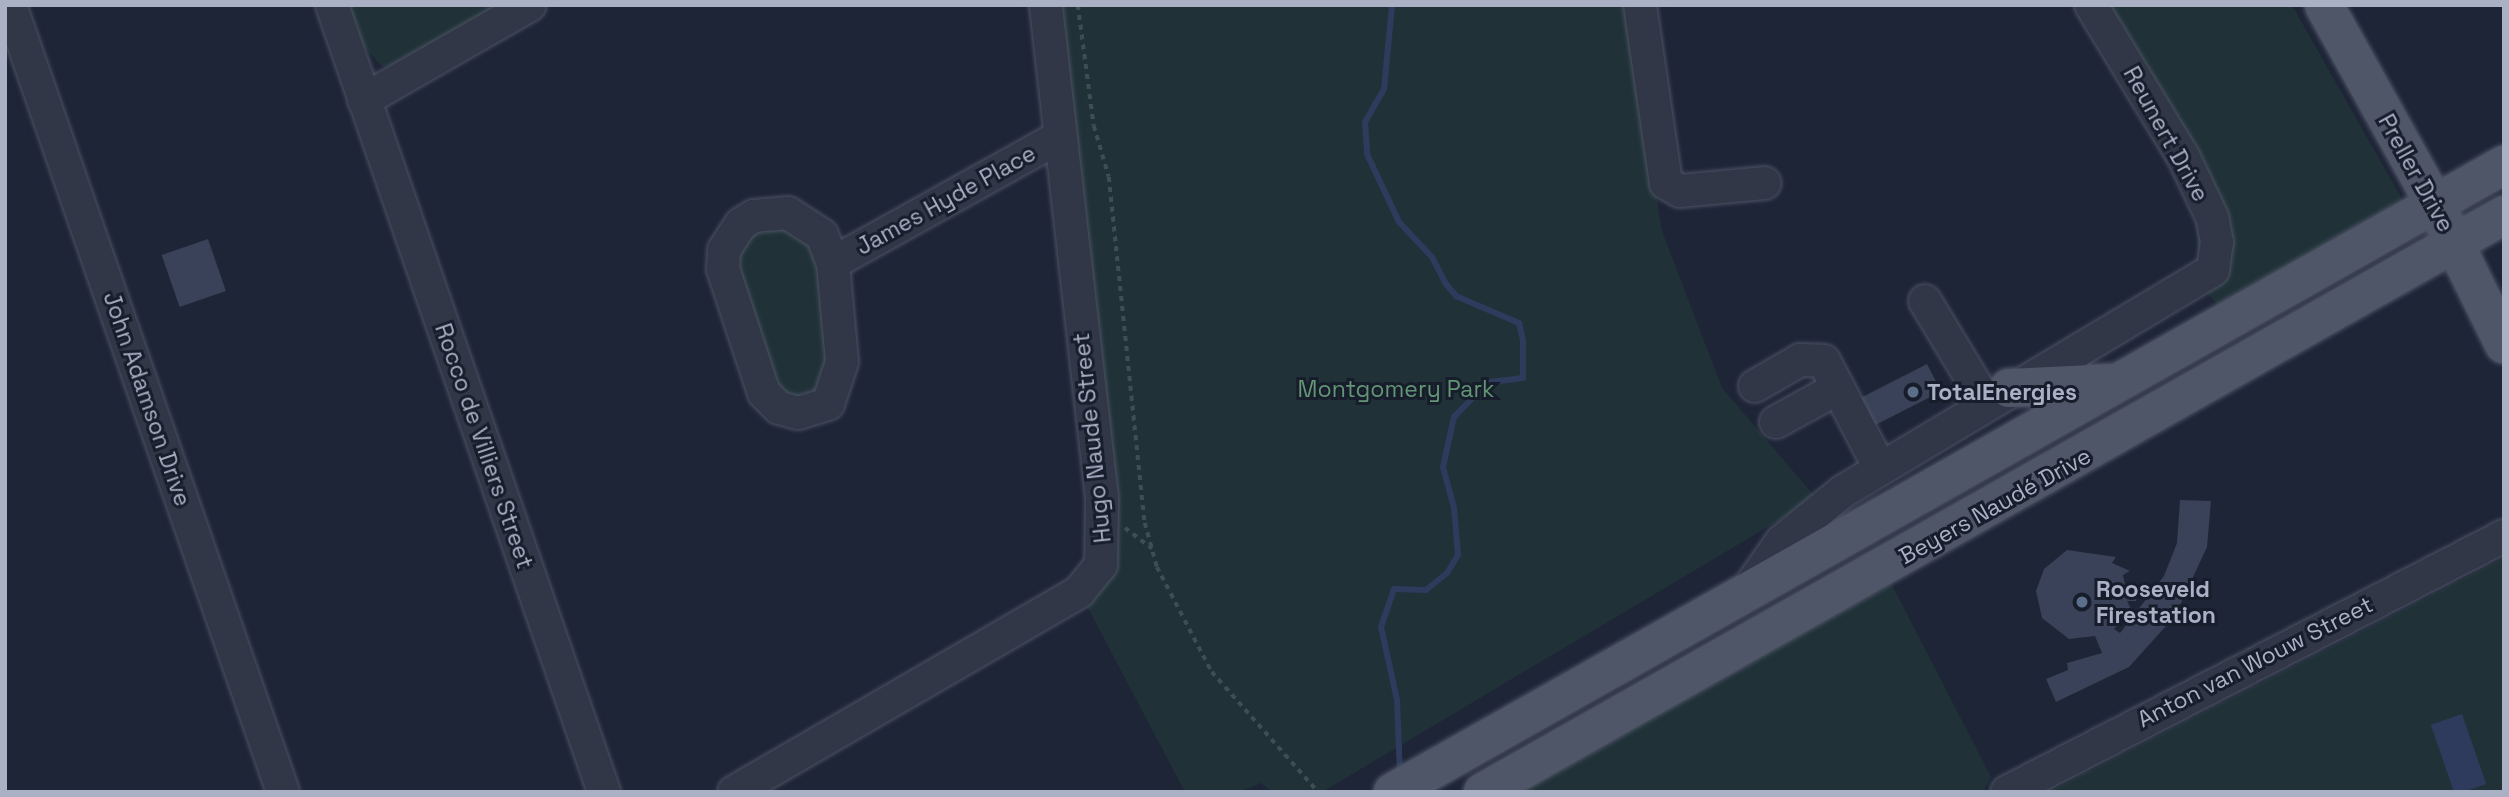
<!DOCTYPE html>
<html>
<head>
<meta charset="utf-8">
<style>
	body { margin:0 }
	#map { position:relative; width:2509px; height:797px; overflow:hidden; background:#1e2537; font-family:"Space Grotesk",sans-serif }
	div>[style] { position:absolute }
	[style*='--x'] { left:calc(var(--x)*1px); top:calc(var(--y)*1px); width:calc(var(--w)*1px); rotate:calc(var(--a)*1deg) }
	.green>* { inset:0; background:#203238 }
	.water>* { inset:0; background:#2e3b5d; transform-origin:0 0 }
	.stream>* { height:6px; margin:-3px; padding:0 3px; transform-origin:3px; border-radius:3px; background:#2e3b5d }
	.building>* { inset:0; background:#394258; transform-origin:0 0 }
	.path>* { height:3.5px; margin-top:-1.75px; transform-origin:0; background:repeating-linear-gradient(90deg,#3d4f55 0 5px,transparent 0 10px) }
	.roads { filter:drop-shadow(0 0 2px #4c5263) drop-shadow(0 0 2px #4c5263) }
	.minor>* { height:32px; margin:-16px; padding:0 16px; transform-origin:16px; border-radius:16px; background:#313747 }
	.major>* { height:38px; margin:-19px; padding:0 19px; transform-origin:19px; border-radius:19px; background:#4f5668 }
	.dots>* { width:19px; height:19px; translate:-50% -50%; box-sizing:border-box; border:4px solid #171d2b; border-radius:50% }
	span { translate:-50% -50%; white-space:nowrap; text-align:center; line-height:1.15; -webkit-text-stroke:6px #171d2b; paint-order:stroke }
	.street-label { font-size:23px; color:#abb1c5 }
	.park-label { font-size:23px; color:#629675 }
	.poi-label { font-size:23px; color:#abb1c5; font-weight:700 }
	.left { translate:0 -50%; text-align:left }
	.frame { position:absolute; inset:0; border:7px solid #abb1c5; pointer-events:none }
</style>
</head>
<body>
<div id="map">
	<div class="green">
		<div style="clip-path:polygon(345px 5px,503px 5px,395px 66px,383px 67px,354px 36px)"></div>
		<div style="clip-path:polygon(1046px 5px,1625px 5px,1662px 231px,1722px 388px,1816px 498px,1322px 792px,1272px 792px,1261px 783px,1238px 792px,1185px 792px,1088px 608px,1110px 535px)"></div>
		<div style="clip-path:polygon(2087px 5px,2292px 5px,2411px 215px,2221px 308px,2200px 285px,2195px 204px)"></div>
		<div style="clip-path:polygon(780px 221px,815px 249px,833px 350px,817px 396px,792px 399px,778px 387px,737px 269px,743px 236px)"></div>
		<div style="clip-path:polygon(2504px 558px,2504px 792px,2049px 792px)"></div>
		<div style="clip-path:polygon(1891px 583px,1991px 777px,1983px 792px,1520px 792px)"></div>
	</div>
	<div class="water">
		<div style="left:2462px;top:714px;width:74px;height:33px;rotate:71deg"></div>
	</div>
	<div class="stream">
		<div style="--x:1392;--y:5;--w:84;--a:95.4"></div>
		<div style="--x:1384;--y:89;--w:38;--a:120"></div>
		<div style="--x:1365;--y:122;--w:32;--a:86"></div>
		<div style="--x:1367;--y:154;--w:75;--a:64.8"></div>
		<div style="--x:1399;--y:222;--w:48;--a:46.7"></div>
		<div style="--x:1432;--y:257;--w:30;--a:63"></div>
		<div style="--x:1446;--y:284;--w:16;--a:50"></div>
		<div style="--x:1456;--y:296;--w:69;--a:23.2"></div>
		<div style="--x:1519;--y:323;--w:18;--a:77"></div>
		<div style="--x:1523;--y:341;--w:37;--a:90"></div>
		<div style="--x:1523;--y:378;--w:35;--a:173"></div>
		<div style="--x:1488;--y:382;--w:49;--a:134.2"></div>
		<div style="--x:1454;--y:417;--w:51;--a:102.4"></div>
		<div style="--x:1443;--y:467;--w:42;--a:75"></div>
		<div style="--x:1454;--y:508;--w:47;--a:85.1"></div>
		<div style="--x:1458;--y:555;--w:21;--a:121"></div>
		<div style="--x:1447;--y:573;--w:27;--a:141"></div>
		<div style="--x:1426;--y:590;--w:32;--a:-178"></div>
		<div style="--x:1394;--y:589;--w:40;--a:108.9"></div>
		<div style="--x:1381;--y:627;--w:75;--a:77.6"></div>
		<div style="--x:1397;--y:700;--w:74;--a:87.7"></div>
	</div>
	<div class="building">
		<div style="left:208px;top:239px;width:55px;height:49px;rotate:71deg"></div>
		<div style="left:1927px;top:364px;width:31px;height:77px;rotate:63deg"></div>
		<div style="clip-path:polygon(2180px 500px,2211px 501px,2207px 547px,2175px 616px,2129px 667px,2056px 702px,2046px 679px,2068px 670px,2067px 663px,2102px 653px,2095px 636px,2069px 639px,2042px 618px,2036px 591px,2044px 569px,2067px 550px,2116px 557px,2112px 563px,2130px 571px,2123px 575px,2127px 595px,2137px 595px,2136px 601px,2127px 601px,2131px 609px,2114px 629px,2120px 633px,2164px 576px,2177px 543px)"></div>
	</div>
	<div class="path">
		<div style="--x:1078;--y:5;--w:122;--a:82.5"></div>
		<div style="--x:1094;--y:126;--w:53;--a:73.6"></div>
		<div style="--x:1109;--y:177;--w:348;--a:84.1"></div>
		<div style="--x:1145;--y:523;--w:46;--a:74.7"></div>
		<div style="--x:1157;--y:567;--w:119;--a:62.4"></div>
		<div style="--x:1212;--y:672;--w:160;--a:48.5"></div>
		<div style="--x:1125;--y:528;--w:34;--a:37"></div>
	</div>
	<div class="roads">
		<div class="minor">
			<div style="--x:10;--y:5;--w:833;--a:70.87"></div>
			<div style="--x:332;--y:5;--w:833;--a:70.93"></div>
			<div style="--x:1640;--y:5;--w:180;--a:81.7"></div>
			<div style="--x:1666;--y:183;--w:16;--a:30"></div>
			<div style="--x:1680;--y:191;--w:85;--a:-5.4"></div>
			<div style="--x:364;--y:100;--w:191;--a:-29.8"></div>
			<div style="--x:788;--y:213;--w:40;--a:32.9"></div>
			<div style="--x:822;--y:235;--w:30;--a:69"></div>
			<div style="--x:833;--y:263;--w:99;--a:84.8"></div>
			<div style="--x:842;--y:362;--w:44;--a:108.4"></div>
			<div style="--x:828;--y:404;--w:31;--a:163"></div>
			<div style="--x:798;--y:413;--w:20;--a:-165"></div>
			<div style="--x:779;--y:408;--w:21;--a:-135"></div>
			<div style="--x:764;--y:393;--w:131;--a:-108.3"></div>
			<div style="--x:723;--y:269;--w:19;--a:-87"></div>
			<div style="--x:724;--y:250;--w:31;--a:-57"></div>
			<div style="--x:741;--y:224;--w:15;--a:-32"></div>
			<div style="--x:754;--y:216;--w:34;--a:-5"></div>
			<div style="--x:833;--y:263;--w:259;--a:-29.1"></div>
			<div style="--x:1925;--y:301;--w:118;--a:58.9"></div>
			<div style="--x:1755;--y:386;--w:52;--a:-30"></div>
			<div style="--x:1800;--y:360;--w:24;--a:2"></div>
			<div style="--x:1824;--y:361;--w:121;--a:62.4"></div>
			<div style="--x:1776;--y:422;--w:71;--a:-28.7"></div>
			<div style="--x:1746;--y:592;--w:62;--a:-54.8"></div>
			<div style="--x:1782;--y:541;--w:77;--a:-39.2"></div>
			<div style="--x:1842;--y:492;--w:432;--a:-30.9"></div>
			<div style="--x:2213;--y:270;--w:28;--a:-82"></div>
			<div style="--x:2217;--y:242;--w:25;--a:-101"></div>
			<div style="--x:2212;--y:217;--w:65;--a:-115.4"></div>
			<div style="--x:2184;--y:158;--w:179;--a:-121.3"></div>
			<div style="--x:734;--y:792;--w:399;--a:-30.1"></div>
			<div style="--x:1079;--y:592;--w:35;--a:-51"></div>
			<div style="--x:1101;--y:565;--w:67;--a:-89.1"></div>
			<div style="--x:1102;--y:498;--w:496;--a:-96.5"></div>
			<div style="--x:2007;--y:792;--w:559;--a:-27.25"></div>
		</div>
		<div class="major">
			<div style="--x:2324;--y:5;--w:230;--a:60.9"></div>
			<div style="--x:2436;--y:206;--w:154;--a:63.8"></div>
			<div style="--x:2009;--y:388;--w:103;--a:-2.8"></div>
			<div style="--x:1393;--y:792;--w:1276;--a:-29.44"></div>
			<div style="--x:1483;--y:792;--w:1173;--a:-29.47"></div>
		</div>
	</div>
	<div class="dots">
		<div style="left:1913px;top:392px;background:#5c6f8a"></div>
		<div style="left:2082px;top:602px;background:#5c6f8a"></div>
	</div>
	<div class="street-label">
		<span style="left:2166px;top:134px;rotate:61deg">Reunert Drive</span>
		<span style="left:2416px;top:173px;rotate:61deg">Preller Drive</span>
		<span style="left:946px;top:200px;rotate:-29deg">James Hyde Place</span>
		<span style="left:147px;top:399px;rotate:71deg">John Adamson Drive</span>
		<span style="left:1092px;top:438px;rotate:-96deg">Hugo Naude Street</span>
		<span style="left:484px;top:446px;rotate:71deg">Rocco de Villiers Street</span>
		<span style="left:1995px;top:506px;rotate:-29deg">Beyers Naudé Drive</span>
		<span style="left:2255px;top:662px;rotate:-27deg">Anton van Wouw Street</span>
	</div>
	<div class="park-label">
		<span style="left:1396px;top:389px">Montgomery Park</span>
	</div>
	<div class="poi-label">
		<span class="left" style="left:1927px;top:392px">TotalEnergies</span>
		<span class="left" style="left:2096px;top:602px">Rooseveld<br>Firestation</span>
	</div>
	<div class="frame"></div>
</div>
</body>
</html>
